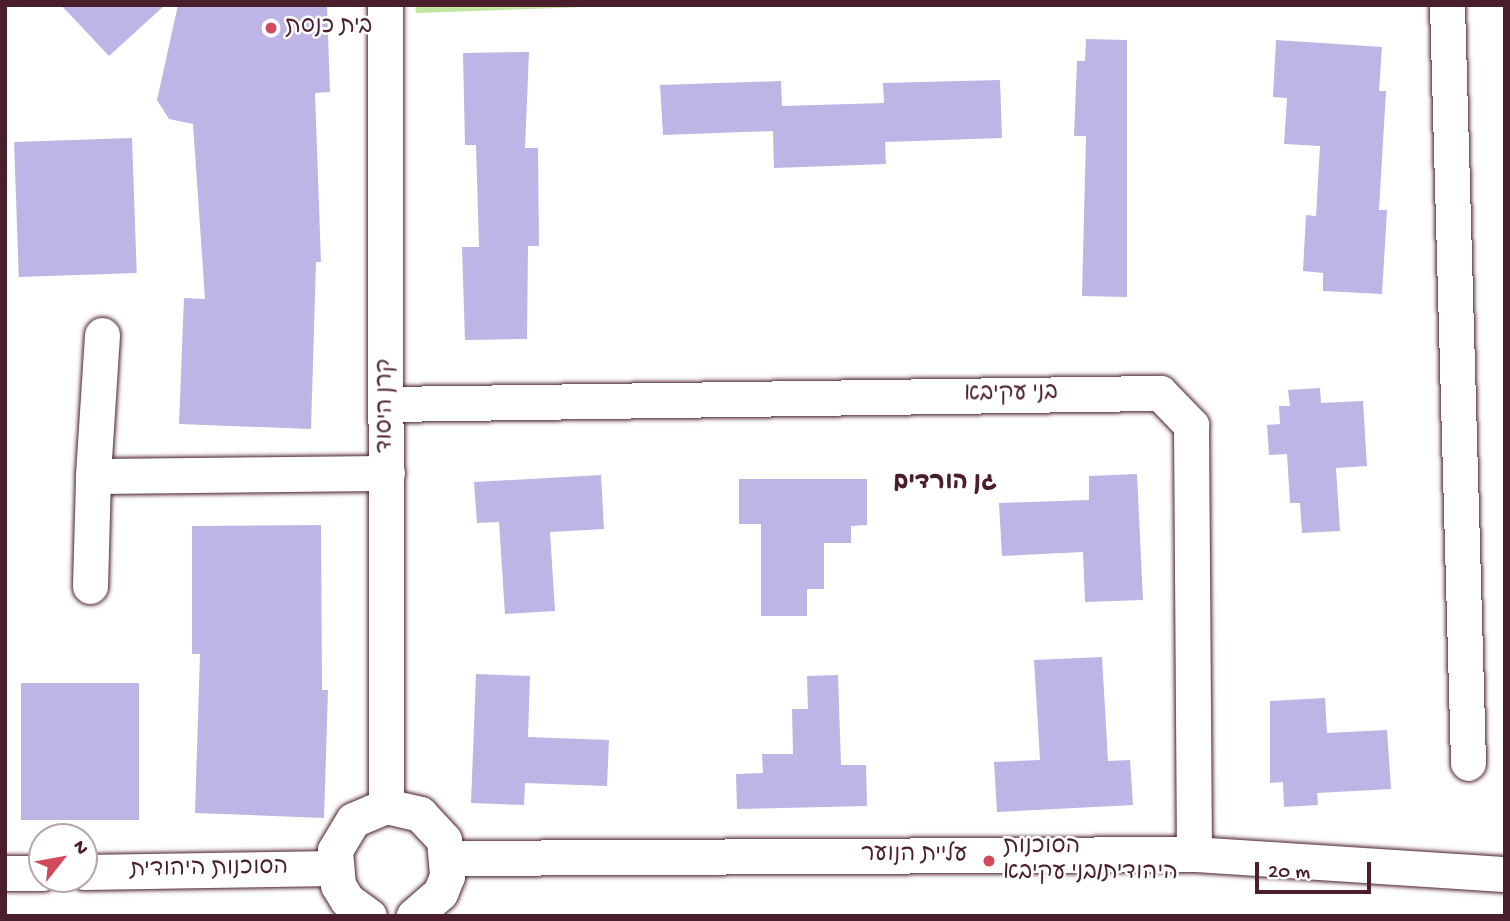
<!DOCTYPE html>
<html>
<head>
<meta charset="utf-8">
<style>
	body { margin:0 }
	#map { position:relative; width:1510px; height:921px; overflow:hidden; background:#fff; font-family:"Gochi Hand","Playpen Sans Hebrew",sans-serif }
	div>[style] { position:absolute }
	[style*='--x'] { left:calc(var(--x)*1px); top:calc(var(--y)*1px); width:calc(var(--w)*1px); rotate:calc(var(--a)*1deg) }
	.green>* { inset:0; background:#bfe59f }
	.building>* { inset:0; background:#beb4e5; transform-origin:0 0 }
	.roads { filter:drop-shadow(0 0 2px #4a1f2b) drop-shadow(0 0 2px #4a1f2b) }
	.minor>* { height:35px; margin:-17.5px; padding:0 17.5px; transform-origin:17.5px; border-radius:17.5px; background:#fff }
	.dots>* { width:19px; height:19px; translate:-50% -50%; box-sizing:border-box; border:4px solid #fff; border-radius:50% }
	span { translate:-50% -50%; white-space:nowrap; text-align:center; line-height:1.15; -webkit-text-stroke:5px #fff; paint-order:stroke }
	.poi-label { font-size:23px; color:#4a1f2b }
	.left { translate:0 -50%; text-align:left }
	.street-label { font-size:23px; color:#4a1f2b }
	.neighbourhood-label { font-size:24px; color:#4a1f2b; font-weight:700 }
	.frame { position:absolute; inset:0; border:7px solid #4a1f2b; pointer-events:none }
	.north { position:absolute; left:28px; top:823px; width:70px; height:70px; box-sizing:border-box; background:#fff; border:2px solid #b7a5aa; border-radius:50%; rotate:59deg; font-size:19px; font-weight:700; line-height:28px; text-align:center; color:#4a1f2b }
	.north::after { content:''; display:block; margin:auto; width:24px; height:32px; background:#d1495b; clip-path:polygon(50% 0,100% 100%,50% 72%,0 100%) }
	.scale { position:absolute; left:1255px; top:862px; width:116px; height:32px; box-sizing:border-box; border:4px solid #4a1f2b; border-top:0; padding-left:9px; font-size:21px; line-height:24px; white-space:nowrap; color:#4a1f2b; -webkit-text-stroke:5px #fff; paint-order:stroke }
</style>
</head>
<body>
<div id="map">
	<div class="green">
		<div style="clip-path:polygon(415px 5px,641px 5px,416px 13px)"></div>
	</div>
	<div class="building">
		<div style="clip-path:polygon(61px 5px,165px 5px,109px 56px)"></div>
		<div style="clip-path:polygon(178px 5px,327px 5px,330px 92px,315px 93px,321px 262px,316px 262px,311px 429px,179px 424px,184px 298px,205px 299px,193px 124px,169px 119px,157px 100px)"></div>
		<div style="clip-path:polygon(1086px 39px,1127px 40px,1127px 297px,1082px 296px,1086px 136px,1074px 136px,1077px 61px,1085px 61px)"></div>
		<div style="clip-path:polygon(1276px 40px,1382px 47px,1379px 91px,1386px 91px,1379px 210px,1387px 210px,1382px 294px,1323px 291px,1323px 273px,1303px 271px,1306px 215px,1316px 216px,1320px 146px,1284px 144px,1287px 98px,1273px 97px)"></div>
		<div style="clip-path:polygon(529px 52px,525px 148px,538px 148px,539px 246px,528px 246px,527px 339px,465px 340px,462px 247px,479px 247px,476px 145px,465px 145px,463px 53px)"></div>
		<div style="clip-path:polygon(1000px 80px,1002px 138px,885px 142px,886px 164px,774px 168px,773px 131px,663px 135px,660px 85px,781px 81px,782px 106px,884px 103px,883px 83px)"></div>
		<div style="left:132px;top:138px;width:135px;height:118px;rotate:88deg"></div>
		<div style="clip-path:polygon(1320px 388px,1321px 403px,1363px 401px,1367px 466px,1336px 468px,1340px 531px,1302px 533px,1300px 503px,1290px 503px,1287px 454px,1269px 455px,1267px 425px,1280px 424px,1279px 406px,1290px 406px,1288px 390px)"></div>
		<div style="clip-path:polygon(1137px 474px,1143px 600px,1085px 602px,1083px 552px,1002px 556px,999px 503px,1089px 500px,1089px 476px)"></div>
		<div style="clip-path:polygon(601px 475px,604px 529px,550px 532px,555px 611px,505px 614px,499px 522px,477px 523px,474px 482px)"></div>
		<div style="clip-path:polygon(739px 479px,867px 479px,867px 525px,851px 526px,851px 543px,824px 543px,824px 589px,807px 589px,807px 616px,761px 616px,761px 524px,739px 524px)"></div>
		<div style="clip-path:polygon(321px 525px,322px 690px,328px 690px,324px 818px,195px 813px,200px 654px,192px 654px,192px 526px)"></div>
		<div style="clip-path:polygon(1102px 657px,1108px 761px,1130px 760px,1133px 805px,997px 812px,994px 762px,1040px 760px,1034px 660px)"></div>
		<div style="clip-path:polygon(476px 674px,530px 676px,528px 737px,609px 740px,607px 786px,525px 783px,524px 805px,471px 803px)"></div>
		<div style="clip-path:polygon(838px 675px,841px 765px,866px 765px,867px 806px,737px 809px,736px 774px,763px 773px,762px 754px,793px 754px,792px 709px,808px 709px,807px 676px)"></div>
		<div style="left:21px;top:683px;width:118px;height:137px"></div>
		<div style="clip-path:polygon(1325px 698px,1327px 733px,1387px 730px,1391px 789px,1317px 793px,1318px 805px,1284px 807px,1283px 782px,1270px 783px,1270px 701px)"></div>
	</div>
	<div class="roads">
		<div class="minor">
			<div style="--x:385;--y:5;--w:801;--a:89.93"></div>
			<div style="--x:1447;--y:5;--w:758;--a:88.41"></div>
			<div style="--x:102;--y:335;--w:141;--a:93.7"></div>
			<div style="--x:93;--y:476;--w:294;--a:-0.6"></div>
			<div style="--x:387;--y:404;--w:773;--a:-0.82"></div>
			<div style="--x:1160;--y:393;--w:45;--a:45.9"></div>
			<div style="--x:1191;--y:425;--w:429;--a:89.6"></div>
			<div style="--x:90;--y:586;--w:110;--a:-88.4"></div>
			<div style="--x:448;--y:858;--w:746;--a:-0.31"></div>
			<div style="--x:1194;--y:854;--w:312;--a:3.7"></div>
			<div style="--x:84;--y:872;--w:250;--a:-0.9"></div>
			<div style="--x:5;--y:873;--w:37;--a:0"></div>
			<div style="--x:369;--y:916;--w:27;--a:-144"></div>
			<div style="--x:347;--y:900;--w:17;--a:-121"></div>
			<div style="--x:338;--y:885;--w:35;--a:-95"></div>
			<div style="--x:335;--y:850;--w:35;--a:-59"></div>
			<div style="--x:353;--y:820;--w:36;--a:-23"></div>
			<div style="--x:386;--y:806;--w:35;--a:13"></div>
			<div style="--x:420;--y:814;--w:35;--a:47"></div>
			<div style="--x:444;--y:840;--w:36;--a:85"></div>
			<div style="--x:447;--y:876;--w:18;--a:112"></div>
			<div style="--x:440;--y:893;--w:35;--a:139"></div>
		</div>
	</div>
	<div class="dots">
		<div style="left:271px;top:28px;background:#d1495b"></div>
		<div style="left:989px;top:861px;background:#d1495b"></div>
	</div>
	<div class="poi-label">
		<span class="left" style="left:285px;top:28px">בית כנסת</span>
		<span class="left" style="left:1003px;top:861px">הסוכנות<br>היהודית/בני עקיבא</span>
	</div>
	<div class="street-label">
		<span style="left:1011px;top:395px;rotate:-1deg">בני עקיבא</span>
		<span style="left:387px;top:406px;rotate:-90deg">קרן היסוד</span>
		<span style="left:914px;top:856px">עליית הנוער</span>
		<span style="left:209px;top:870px;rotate:-1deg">הסוכנות היהודית</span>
	</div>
	<div class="neighbourhood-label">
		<span style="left:945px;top:484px">גן הורדים</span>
	</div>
	<div class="frame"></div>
	<div class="north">N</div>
	<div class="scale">20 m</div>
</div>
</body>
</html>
